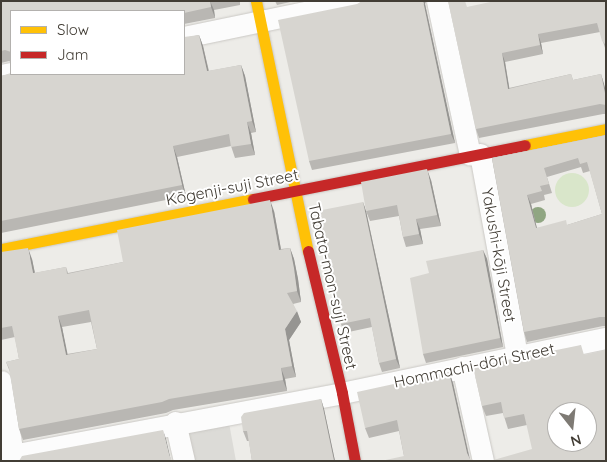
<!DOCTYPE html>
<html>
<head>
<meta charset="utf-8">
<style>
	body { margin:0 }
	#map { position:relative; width:607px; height:462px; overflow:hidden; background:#edece8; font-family:Quicksand,sans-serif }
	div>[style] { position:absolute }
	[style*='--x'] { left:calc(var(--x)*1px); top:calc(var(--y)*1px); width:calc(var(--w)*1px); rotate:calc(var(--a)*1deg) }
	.green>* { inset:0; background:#d9e6ca }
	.round { border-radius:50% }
	.parking>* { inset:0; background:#dcdbd7 }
	.roads { filter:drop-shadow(0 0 1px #cac8c4) drop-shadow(0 0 1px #cac8c4) }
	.street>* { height:21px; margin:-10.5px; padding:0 10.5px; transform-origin:10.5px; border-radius:10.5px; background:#fcfcfc }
	.slow>* { height:11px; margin:-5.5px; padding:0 5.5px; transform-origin:5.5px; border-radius:5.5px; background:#ffc107 }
	.jam>* { height:11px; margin:-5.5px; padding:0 5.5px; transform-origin:5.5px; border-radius:5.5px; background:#c62828 }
	.trees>* { width:16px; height:16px; margin:-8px; border-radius:50%; background:#90a682 }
	.wall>* { inset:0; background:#b9b7b3 }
	.shaded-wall>* { inset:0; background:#969592 }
	.building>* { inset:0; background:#d7d5d0 }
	span { translate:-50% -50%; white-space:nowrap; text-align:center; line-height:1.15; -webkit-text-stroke:4px #fff; paint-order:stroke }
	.street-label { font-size:16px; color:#423d35 }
	.frame { position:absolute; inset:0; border:2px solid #423d35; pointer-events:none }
	.legend { position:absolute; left:10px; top:10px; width:175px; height:65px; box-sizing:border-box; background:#fff; border:1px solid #b3b1ae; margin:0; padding:6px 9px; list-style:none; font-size:15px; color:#423d35 }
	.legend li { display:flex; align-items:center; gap:10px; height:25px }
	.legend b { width:25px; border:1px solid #b3b1ae }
	.north { position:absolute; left:547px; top:402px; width:50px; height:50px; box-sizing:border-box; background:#fff; border:1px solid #b3b1ae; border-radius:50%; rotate:164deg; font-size:14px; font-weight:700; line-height:20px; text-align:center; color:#423d35 }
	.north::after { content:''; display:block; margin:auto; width:18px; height:22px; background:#7e7a74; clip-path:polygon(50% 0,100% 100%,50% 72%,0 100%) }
</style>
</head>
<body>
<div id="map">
	<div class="green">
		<div class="round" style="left:555px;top:173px;width:34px;height:34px"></div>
	</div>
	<div class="parking">
		<div style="clip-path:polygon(229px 423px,236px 461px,190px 461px,183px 432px)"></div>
	</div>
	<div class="roads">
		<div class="street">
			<div style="--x:437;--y:1;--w:157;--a:77.9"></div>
			<div style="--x:184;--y:37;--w:178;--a:-11.7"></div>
			<div style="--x:1;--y:75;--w:10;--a:-11"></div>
			<div style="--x:480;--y:154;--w:204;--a:79.6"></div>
			<div style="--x:462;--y:367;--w:96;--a:77.4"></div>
			<div style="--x:1;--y:381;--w:81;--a:80.8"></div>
			<div style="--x:175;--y:422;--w:40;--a:77"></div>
			<div style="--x:1;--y:457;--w:347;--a:-10.6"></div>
			<div style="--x:342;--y:393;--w:270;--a:-11.8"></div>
		</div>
		<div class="slow">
			<div style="--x:256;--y:1;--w:255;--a:78.3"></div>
			<div style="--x:525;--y:145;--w:83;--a:-11.2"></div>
			<div style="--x:1;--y:249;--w:257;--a:-11.2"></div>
		</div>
		<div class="jam">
			<div style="--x:253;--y:199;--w:277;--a:-11.2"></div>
			<div style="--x:308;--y:251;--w:146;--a:76.5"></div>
			<div style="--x:342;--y:393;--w:69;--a:79.2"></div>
		</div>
	</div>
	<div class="trees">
		<div style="left:538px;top:215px"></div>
	</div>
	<div class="wall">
		<div style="clip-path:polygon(1px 1px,240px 1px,240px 5px,214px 10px,215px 18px,184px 24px,184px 11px,11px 11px,11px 62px,9px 61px,1px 63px)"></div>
		<div style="clip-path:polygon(275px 1px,295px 1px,277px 5px)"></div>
		<div style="clip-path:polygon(606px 1px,606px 51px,600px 32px,541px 43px,543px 54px,505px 62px,509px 88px,571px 74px,573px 80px,601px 74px,606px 92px,606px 114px,603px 114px,479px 138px,476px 129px,468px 7px)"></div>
		<div style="clip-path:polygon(357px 4px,425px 4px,455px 143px,312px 170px,309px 161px)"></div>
		<div style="clip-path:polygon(199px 35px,203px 46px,209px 71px,241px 65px,245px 76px,256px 132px,251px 133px,255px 155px,235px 158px,231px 146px,177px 157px,186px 196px,1px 233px,1px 76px)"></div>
		<div style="clip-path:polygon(evenodd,606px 135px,606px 326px,603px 326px,527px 342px,524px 332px,492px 158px,606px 135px,581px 167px,583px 173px,590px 171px,602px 214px,567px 225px,537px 228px,531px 204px,545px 200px,544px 195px,552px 193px,547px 177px,581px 167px)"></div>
		<div style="clip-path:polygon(431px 180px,441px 226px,420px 229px,423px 244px,406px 247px,403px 237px,399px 216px,370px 221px,366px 211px)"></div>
		<div style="clip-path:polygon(363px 202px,366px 211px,400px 368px,382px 372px,379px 363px,372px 327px,344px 333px,341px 324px,327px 248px,326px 248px,323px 239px)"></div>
		<div style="clip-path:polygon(evenodd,274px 211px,281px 249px,290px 248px,294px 259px,298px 279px,301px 302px,293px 304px,301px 322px,289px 340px,296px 377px,285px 379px,287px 391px,173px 410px,166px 413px,23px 440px,19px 429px,10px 372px,6px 362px,19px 359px,15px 337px,1px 340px,1px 252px,32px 259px,35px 273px,66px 267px,68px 273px,123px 262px,274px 211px,91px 322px,97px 349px,67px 354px,62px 327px,91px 322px)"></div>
		<div style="clip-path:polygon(483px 250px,487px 259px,503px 347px,426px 363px,423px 354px,429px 273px)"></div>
		<div style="clip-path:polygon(581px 345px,527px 425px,508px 429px,503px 413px,486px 416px,482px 406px)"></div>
		<div style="clip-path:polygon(449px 372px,453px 383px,470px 459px,404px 456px,399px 431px,369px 438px,365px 428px)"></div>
		<div style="clip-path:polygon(321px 399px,324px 409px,335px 461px,252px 461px,249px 441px,247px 441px,243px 431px)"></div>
	</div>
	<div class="shaded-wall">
		<div style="clip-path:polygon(210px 1px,214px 10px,215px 18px,211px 7px)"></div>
		<div style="clip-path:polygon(423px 1px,426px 1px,425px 4px,455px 143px,451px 134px)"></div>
		<div style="clip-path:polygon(538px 34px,541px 43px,543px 54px,540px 45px)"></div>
		<div style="clip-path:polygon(199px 35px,203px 46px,211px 82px,207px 71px)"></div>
		<div style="clip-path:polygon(502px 53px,505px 62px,511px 98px,508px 89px)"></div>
		<div style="clip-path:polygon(241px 65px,245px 76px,256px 132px,252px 121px)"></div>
		<div style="clip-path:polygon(601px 74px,604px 84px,606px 92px,606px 98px)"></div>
		<div style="clip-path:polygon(247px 122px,251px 133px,255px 155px,251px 144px)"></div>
		<div style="clip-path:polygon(173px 146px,177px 157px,186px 196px,182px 185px)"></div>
		<div style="clip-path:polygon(427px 169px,431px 180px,441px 226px,437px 215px)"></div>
		<div style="clip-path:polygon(527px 195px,531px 204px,539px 237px,536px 228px)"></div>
		<div style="clip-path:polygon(270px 200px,274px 211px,283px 261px,279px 250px)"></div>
		<div style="clip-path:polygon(363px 202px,366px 211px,400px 368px,396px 359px)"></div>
		<div style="clip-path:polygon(416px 219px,420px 229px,423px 244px,419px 234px)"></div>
		<div style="clip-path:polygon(28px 248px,32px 259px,37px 284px,33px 273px)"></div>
		<div style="clip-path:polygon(290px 248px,294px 259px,298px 279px,301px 302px,297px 291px)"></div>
		<div style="clip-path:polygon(483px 250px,487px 259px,503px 347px,500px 338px)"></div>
		<div style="clip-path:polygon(297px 311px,301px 322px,289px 340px,296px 377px,292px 366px,285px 329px)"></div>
		<div style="clip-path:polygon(58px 316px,62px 327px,70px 366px,66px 355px)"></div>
		<div style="clip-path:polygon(281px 368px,285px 379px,287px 391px,283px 380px)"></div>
		<div style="clip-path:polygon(449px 372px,453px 383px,470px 461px,467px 453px)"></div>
		<div style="clip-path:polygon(321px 399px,324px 409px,335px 461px,334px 461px)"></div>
		<div style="clip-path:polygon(163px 430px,166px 439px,171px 461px,169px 455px)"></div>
	</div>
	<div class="building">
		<div style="clip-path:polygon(1px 1px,210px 1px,211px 7px,184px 13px,184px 11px,11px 11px,11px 52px,5px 50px,1px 51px)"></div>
		<div style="clip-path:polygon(362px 1px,423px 1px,451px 134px,309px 161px,278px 20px,357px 4px)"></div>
		<div style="clip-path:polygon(448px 1px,465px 1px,467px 7px,495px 1px,606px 1px,606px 45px,602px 41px,597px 23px,538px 34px,540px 45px,502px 53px,508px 89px,571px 74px,573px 80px,601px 74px,606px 98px,606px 105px,600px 104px,476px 129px)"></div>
		<div style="clip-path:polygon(199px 35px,207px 71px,241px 65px,252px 121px,247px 122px,251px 144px,231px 147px,229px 134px,173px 146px,182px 185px,1px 221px,1px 76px,11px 73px,11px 74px,184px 74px,184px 37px)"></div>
		<div style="clip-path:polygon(evenodd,606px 135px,606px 317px,600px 317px,524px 332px,492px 158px,606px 135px,578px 158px,580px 164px,587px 162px,602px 214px,567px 225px,566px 220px,536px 228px,527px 195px,542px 191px,540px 186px,549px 184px,544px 168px,578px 158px)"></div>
		<div style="clip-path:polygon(427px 169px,437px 215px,416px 219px,419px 234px,403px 237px,397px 205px,366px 211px,361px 182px)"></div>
		<div style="clip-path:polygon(evenodd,270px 200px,279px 250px,290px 248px,294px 268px,297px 291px,287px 293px,297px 311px,285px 329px,292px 366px,281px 368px,283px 380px,169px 399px,162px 402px,19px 429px,9px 368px,6px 362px,19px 359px,12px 326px,1px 328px,1px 252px,28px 248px,33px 273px,66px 267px,67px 274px,123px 262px,117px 230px,270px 200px,89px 310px,97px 349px,66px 355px,58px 316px,89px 310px)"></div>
		<div style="clip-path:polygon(363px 202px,396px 359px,379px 363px,370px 318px,341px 324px,333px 293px,326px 239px,323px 239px,317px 211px)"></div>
		<div style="clip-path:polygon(483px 250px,500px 338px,423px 354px,410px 278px,429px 273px,426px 261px)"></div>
		<div style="clip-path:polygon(evenodd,581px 345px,584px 355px,606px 350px,606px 461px,490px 461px,532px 449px,524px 414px,504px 418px,501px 402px,482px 406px,473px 367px,581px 345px,557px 412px,587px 412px,587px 442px,557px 442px,557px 412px)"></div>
		<div style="clip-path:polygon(449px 372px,467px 453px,470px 459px,475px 461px,381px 461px,404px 456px,397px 420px,365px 428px,357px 392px)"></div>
		<div style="clip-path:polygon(321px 399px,334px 461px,252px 461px,247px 431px,243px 431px,241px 417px,244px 413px)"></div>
		<div style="clip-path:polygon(163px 430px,169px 455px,172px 461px,19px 461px,22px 456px)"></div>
	</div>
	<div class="street-label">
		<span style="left:232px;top:187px;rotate:-11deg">Kōgenji-suji Street</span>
		<span style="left:499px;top:255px;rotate:80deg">Yakushi-kōji Street</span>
		<span style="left:333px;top:286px;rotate:77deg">Tabata-mon-suji Street</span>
		<span style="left:474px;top:365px;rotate:-12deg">Hommachi-dōri Street</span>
	</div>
	<div class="frame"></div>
	<ul class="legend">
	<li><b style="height:6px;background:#ffc107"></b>Slow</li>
	<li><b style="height:6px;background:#c62828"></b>Jam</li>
	</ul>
	<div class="north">N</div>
</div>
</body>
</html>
